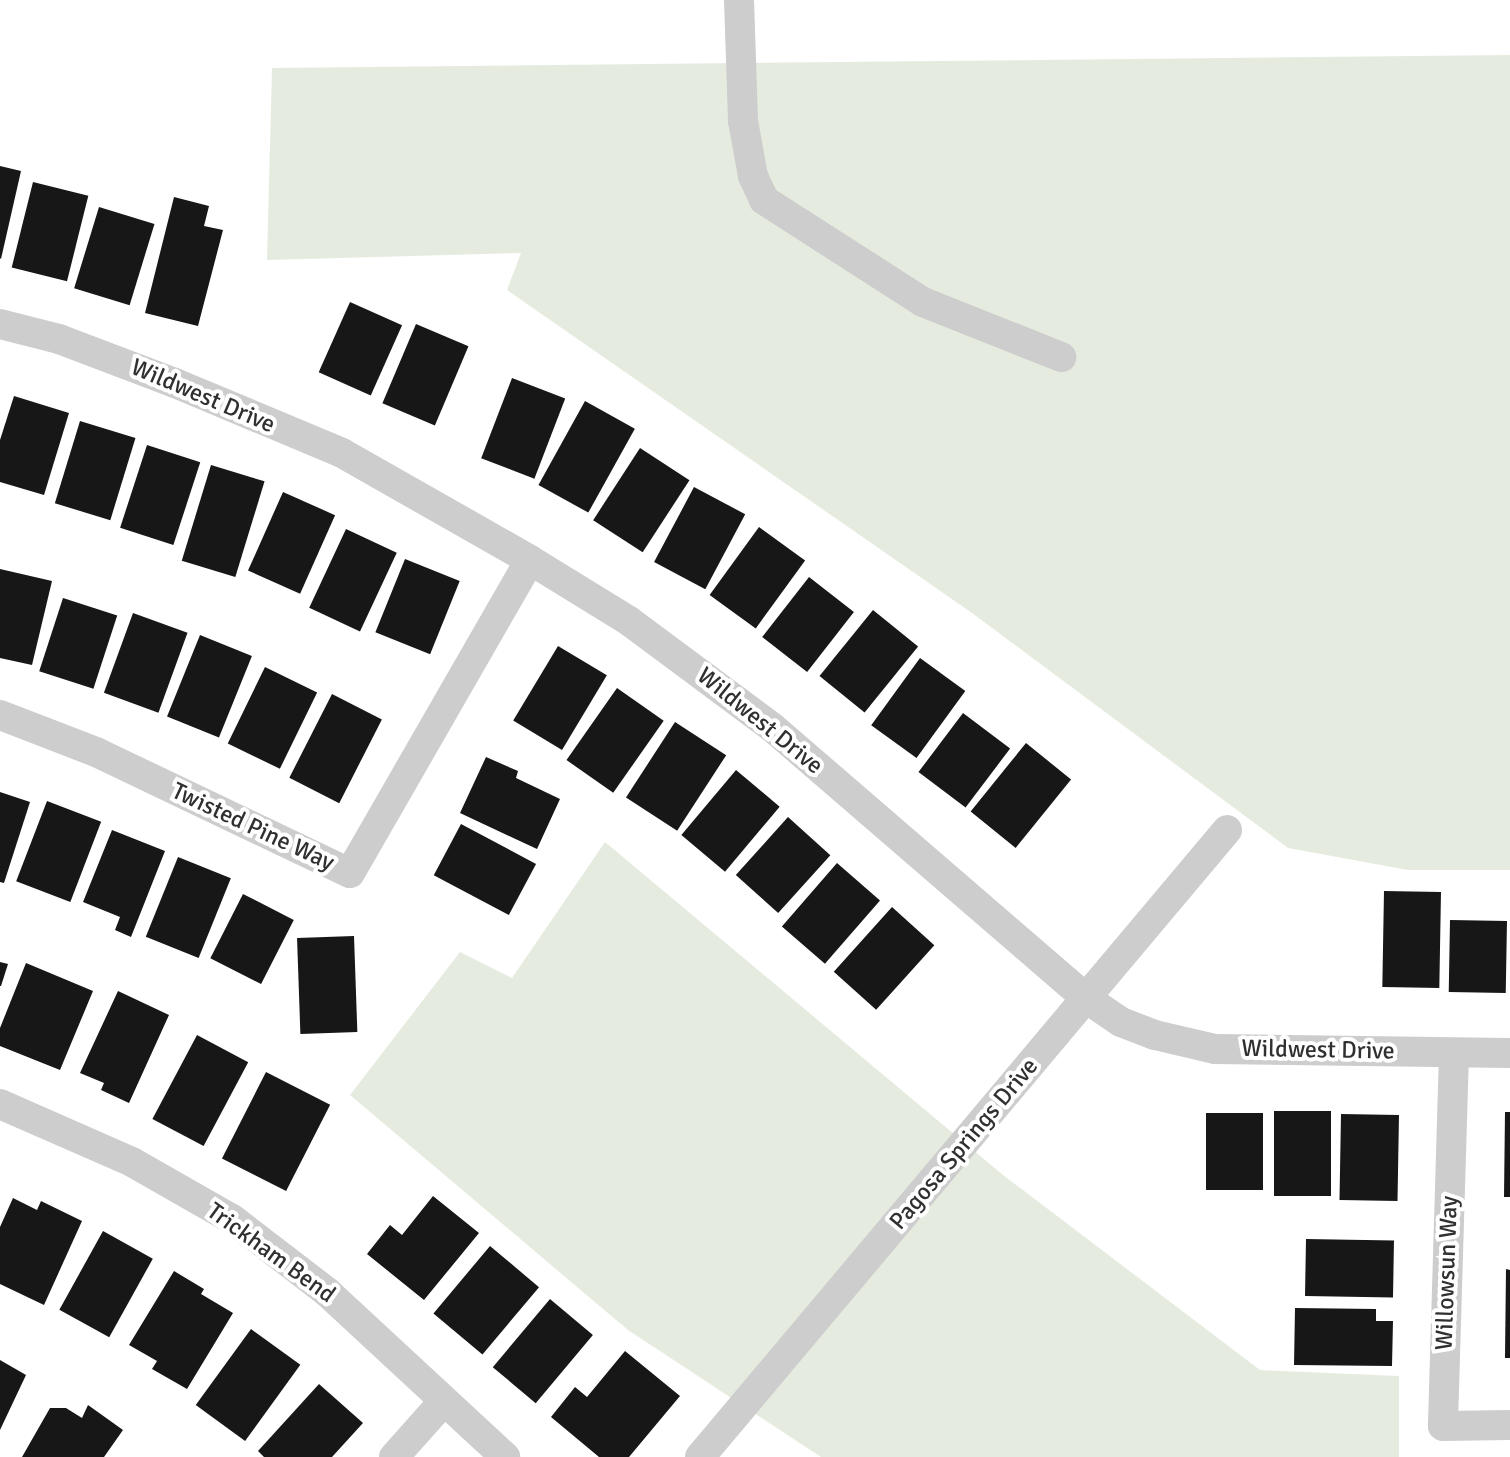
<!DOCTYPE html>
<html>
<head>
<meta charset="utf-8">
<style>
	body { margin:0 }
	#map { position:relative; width:1510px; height:1457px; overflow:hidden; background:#fff; font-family:Signika,sans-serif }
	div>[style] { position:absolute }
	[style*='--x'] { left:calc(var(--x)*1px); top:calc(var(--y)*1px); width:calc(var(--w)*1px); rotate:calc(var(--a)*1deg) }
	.green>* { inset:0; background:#e5ecdf }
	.building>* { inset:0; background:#171717; transform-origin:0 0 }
	.minor>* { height:30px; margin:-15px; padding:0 15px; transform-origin:15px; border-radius:15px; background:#cdcdcd }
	span { translate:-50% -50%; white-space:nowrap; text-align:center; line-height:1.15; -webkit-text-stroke:8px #fff; paint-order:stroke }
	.street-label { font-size:24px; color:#303030 }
</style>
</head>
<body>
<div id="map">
	<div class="green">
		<div style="clip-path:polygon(1510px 55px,1510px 870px,1408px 870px,1288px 848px,972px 613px,507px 290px,521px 253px,267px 260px,272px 68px)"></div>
		<div style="clip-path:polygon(605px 842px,1003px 1175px,1260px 1370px,1399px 1376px,1399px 1457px,821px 1457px,628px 1330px,350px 1095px,460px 952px,512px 978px)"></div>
	</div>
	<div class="building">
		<div style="clip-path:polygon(0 166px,21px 171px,1px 259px,0 258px)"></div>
		<div style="left:33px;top:182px;width:57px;height:88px;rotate:14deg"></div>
		<div style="clip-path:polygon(174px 197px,209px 206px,204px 226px,223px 230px,198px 326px,145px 313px)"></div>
		<div style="left:99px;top:207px;width:58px;height:85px;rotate:17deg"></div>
		<div style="left:350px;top:302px;width:57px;height:77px;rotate:24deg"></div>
		<div style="left:416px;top:324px;width:57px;height:86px;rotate:23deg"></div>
		<div style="left:512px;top:378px;width:57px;height:86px;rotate:21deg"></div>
		<div style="clip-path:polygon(14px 396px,69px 413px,44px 495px,0 482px,0 440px)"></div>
		<div style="left:585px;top:401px;width:57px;height:96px;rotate:29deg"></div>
		<div style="left:80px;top:421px;width:58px;height:86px;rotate:17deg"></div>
		<div style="left:147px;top:445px;width:56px;height:87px;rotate:18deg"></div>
		<div style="left:640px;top:448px;width:59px;height:86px;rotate:33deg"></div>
		<div style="left:211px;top:465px;width:56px;height:100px;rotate:17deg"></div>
		<div style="left:694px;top:487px;width:58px;height:85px;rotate:28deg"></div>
		<div style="left:283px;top:492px;width:57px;height:86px;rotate:24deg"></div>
		<div style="left:759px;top:527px;width:57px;height:84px;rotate:36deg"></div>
		<div style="left:346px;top:529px;width:56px;height:87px;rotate:25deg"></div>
		<div style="left:405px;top:559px;width:59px;height:79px;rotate:22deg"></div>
		<div style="clip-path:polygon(0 569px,52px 581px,32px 665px,0 658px)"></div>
		<div style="left:809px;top:577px;width:57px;height:76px;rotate:38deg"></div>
		<div style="left:63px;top:598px;width:57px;height:77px;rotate:18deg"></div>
		<div style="left:873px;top:610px;width:58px;height:85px;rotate:39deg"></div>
		<div style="left:133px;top:613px;width:58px;height:85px;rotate:20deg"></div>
		<div style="left:200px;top:635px;width:56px;height:88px;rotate:22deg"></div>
		<div style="left:558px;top:646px;width:57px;height:87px;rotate:31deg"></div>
		<div style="left:920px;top:658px;width:56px;height:83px;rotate:36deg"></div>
		<div style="left:265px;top:667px;width:58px;height:85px;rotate:26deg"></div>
		<div style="left:617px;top:688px;width:57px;height:88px;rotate:35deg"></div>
		<div style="left:332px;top:694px;width:56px;height:94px;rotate:27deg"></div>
		<div style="left:963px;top:713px;width:59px;height:74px;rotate:37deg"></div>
		<div style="left:675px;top:722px;width:61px;height:90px;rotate:33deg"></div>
		<div style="left:1026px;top:743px;width:58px;height:88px;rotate:39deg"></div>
		<div style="clip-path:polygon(486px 757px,518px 771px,516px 778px,560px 799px,537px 849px,460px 813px)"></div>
		<div style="left:736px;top:770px;width:57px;height:85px;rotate:40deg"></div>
		<div style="clip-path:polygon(0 792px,30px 802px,4px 883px,0 882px)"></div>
		<div style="left:47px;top:801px;width:58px;height:86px;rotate:21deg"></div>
		<div style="left:788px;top:817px;width:57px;height:78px;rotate:42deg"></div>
		<div style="left:461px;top:824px;width:85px;height:58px;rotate:28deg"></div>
		<div style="clip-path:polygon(112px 830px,165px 851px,131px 937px,115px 930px,120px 917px,83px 902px)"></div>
		<div style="left:178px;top:857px;width:57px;height:86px;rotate:22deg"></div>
		<div style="left:837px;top:863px;width:57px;height:84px;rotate:41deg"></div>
		<div style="left:1384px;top:891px;width:57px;height:96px;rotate:1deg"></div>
		<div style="left:243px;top:894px;width:57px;height:72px;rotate:27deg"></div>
		<div style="left:892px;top:907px;width:57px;height:87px;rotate:42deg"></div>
		<div style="left:1450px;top:920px;width:57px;height:72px;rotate:1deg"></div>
		<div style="left:354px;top:936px;width:96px;height:57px;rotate:88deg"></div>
		<div style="clip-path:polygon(0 962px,8px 964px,1px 986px,0 986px)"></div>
		<div style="clip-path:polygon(26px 963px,93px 991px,60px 1070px,0 1046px,0 1028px)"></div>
		<div style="clip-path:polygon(118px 991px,169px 1015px,129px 1103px,101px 1090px,104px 1083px,80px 1073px)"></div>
		<div style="left:197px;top:1035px;width:58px;height:95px;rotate:28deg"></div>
		<div style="left:266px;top:1072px;width:72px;height:97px;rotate:27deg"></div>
		<div style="left:1274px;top:1111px;width:57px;height:85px"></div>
		<div style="clip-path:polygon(1505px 1112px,1510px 1112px,1510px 1197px,1504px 1197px)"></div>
		<div style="left:1206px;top:1113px;width:57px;height:77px"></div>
		<div style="left:1341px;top:1114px;width:58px;height:86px;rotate:1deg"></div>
		<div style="clip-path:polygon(433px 1196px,479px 1233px,424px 1300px,367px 1254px,390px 1225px,402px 1235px)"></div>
		<div style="clip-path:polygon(13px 1198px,37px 1210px,41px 1201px,82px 1221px,44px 1305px,0 1284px,0 1227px)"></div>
		<div style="left:103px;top:1231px;width:57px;height:90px;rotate:29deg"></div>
		<div style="left:1306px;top:1239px;width:88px;height:57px;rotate:1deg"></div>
		<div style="left:490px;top:1246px;width:64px;height:88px;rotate:40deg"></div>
		<div style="clip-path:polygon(1506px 1269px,1510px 1270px,1510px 1358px,1505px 1358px)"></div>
		<div style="clip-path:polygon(174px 1271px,204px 1289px,201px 1294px,233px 1313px,187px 1389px,152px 1369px,157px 1361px,129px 1345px)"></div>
		<div style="left:550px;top:1299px;width:56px;height:89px;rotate:40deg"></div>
		<div style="clip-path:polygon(1295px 1308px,1376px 1309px,1376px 1321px,1393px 1321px,1392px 1366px,1294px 1365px)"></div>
		<div style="left:251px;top:1329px;width:61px;height:94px;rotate:36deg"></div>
		<div style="clip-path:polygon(625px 1351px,680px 1396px,629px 1457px,599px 1457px,551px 1417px,575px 1387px,587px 1397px)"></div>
		<div style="clip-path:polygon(0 1360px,26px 1375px,0 1430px)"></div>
		<div style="clip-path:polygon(319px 1384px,363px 1423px,332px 1457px,264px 1457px,258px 1451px)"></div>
		<div style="clip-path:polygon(88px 1405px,123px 1430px,104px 1457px,22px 1457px,50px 1408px,66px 1408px,82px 1418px)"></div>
	</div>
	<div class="minor">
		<div style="--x:739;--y:0;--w:121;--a:88.1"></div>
		<div style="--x:743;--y:121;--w:56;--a:79.7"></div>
		<div style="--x:753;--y:176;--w:26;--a:65"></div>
		<div style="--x:764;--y:200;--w:189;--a:32.7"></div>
		<div style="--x:923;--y:302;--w:149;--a:21.7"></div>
		<div style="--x:0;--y:324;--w:61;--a:14.3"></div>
		<div style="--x:59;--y:339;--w:124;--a:20.8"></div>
		<div style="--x:175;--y:383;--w:181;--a:22.7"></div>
		<div style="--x:342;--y:453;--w:216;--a:29.6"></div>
		<div style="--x:530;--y:560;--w:116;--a:31.6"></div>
		<div style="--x:629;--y:621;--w:179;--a:36.6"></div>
		<div style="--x:773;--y:728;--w:415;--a:40.8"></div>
		<div style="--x:1087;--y:999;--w:41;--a:34.1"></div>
		<div style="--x:1121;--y:1022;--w:36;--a:21"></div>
		<div style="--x:1155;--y:1035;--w:62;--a:13.1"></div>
		<div style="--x:1215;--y:1049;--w:295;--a:0.8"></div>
		<div style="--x:0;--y:715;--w:103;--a:21.1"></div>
		<div style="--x:96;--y:752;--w:281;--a:25.5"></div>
		<div style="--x:350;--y:873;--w:361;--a:-60.1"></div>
		<div style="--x:1454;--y:1053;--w:373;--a:91.7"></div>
		<div style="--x:1443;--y:1426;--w:67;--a:-0.9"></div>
		<div style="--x:0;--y:1104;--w:144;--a:23.7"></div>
		<div style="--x:132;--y:1162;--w:115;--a:29.7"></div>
		<div style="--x:232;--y:1219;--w:120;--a:37.5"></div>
		<div style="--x:327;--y:1292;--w:243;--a:42.8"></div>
		<div style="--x:394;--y:1457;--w:74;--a:-48.3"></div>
		<div style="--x:700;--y:1457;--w:819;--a:-49.95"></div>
	</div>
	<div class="street-label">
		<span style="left:203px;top:396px;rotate:23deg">Wildwest Drive</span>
		<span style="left:760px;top:721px;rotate:39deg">Wildwest Drive</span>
		<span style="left:253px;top:827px;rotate:25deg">Twisted Pine Way</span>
		<span style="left:1318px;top:1050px;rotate:1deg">Wildwest Drive</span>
		<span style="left:964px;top:1144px;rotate:-50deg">Pagosa Springs Drive</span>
		<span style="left:271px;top:1253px;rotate:36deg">Trickham Bend</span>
		<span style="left:1447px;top:1273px;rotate:-88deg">Willowsun Way</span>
	</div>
</div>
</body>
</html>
